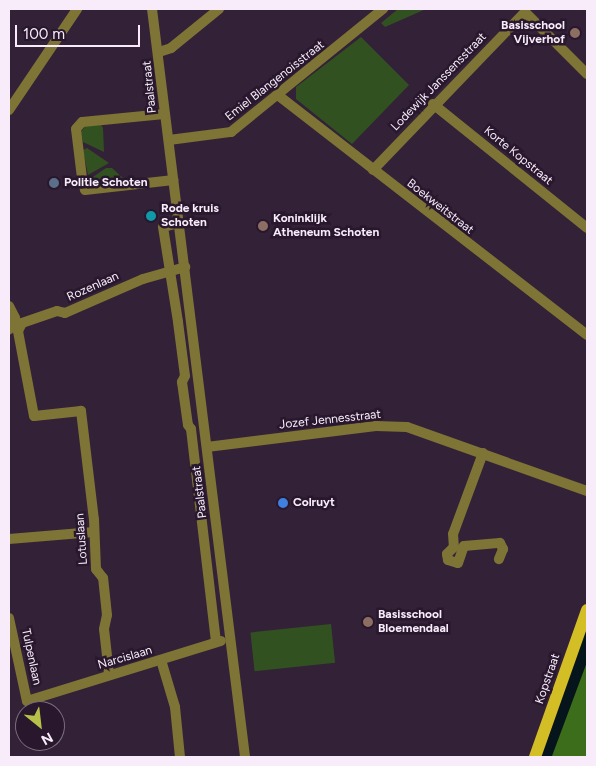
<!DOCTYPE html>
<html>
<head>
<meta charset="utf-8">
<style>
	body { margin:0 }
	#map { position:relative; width:596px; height:766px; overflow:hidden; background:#332137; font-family:Figtree,sans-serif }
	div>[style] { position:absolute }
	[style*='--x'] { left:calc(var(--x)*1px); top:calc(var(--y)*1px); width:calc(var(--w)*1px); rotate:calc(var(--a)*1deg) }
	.green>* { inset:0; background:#325121; transform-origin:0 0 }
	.forest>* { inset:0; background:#3c6d1a }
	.river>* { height:15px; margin:-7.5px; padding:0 7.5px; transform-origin:7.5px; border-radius:7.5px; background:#06141b }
	.minor>* { height:10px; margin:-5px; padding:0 5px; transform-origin:5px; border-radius:5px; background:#7e7436 }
	.major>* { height:12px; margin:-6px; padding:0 6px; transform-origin:6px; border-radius:6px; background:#d4be26 }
	.dots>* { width:14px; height:14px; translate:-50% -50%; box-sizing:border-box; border:2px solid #29182d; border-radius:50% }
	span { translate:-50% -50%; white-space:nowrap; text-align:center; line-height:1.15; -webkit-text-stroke:5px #29182d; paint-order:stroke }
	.poi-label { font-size:12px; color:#f8ecfb; font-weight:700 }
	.right { translate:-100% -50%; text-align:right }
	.left { translate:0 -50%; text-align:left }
	.street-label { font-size:12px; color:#f8ecfb }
	.frame { position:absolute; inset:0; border:10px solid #f8ecfb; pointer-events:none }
	.north { position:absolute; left:15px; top:701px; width:50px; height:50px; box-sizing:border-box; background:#29182d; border:1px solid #7c6d7f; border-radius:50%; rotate:151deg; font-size:14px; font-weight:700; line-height:20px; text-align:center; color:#f8ecfb }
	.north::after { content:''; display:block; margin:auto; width:18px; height:22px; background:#b8c147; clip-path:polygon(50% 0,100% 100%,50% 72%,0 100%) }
	.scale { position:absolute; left:15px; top:25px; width:125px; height:22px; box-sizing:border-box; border:2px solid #f8ecfb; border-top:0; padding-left:6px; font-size:15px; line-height:18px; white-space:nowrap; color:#f8ecfb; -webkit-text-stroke:4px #29182d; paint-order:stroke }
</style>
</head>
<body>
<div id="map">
	<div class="green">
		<div style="clip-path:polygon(398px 9px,426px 9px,385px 27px,381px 23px)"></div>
		<div style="clip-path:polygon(361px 37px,409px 85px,352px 144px,296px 99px,296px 87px)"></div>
		<div style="clip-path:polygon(100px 123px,103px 128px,104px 152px,83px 142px,81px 132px,86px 125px)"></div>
		<div style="clip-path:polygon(87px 148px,109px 163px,88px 175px,83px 150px)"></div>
		<div style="clip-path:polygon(106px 168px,112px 168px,125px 180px,93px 184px,90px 179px)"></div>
		<div style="left:331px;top:624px;width:39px;height:81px;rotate:84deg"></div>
	</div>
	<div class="forest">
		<div style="clip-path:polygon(587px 639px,587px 757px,545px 757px,569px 689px)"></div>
	</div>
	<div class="river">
		<div style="--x:543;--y:757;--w:126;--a:-69.6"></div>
	</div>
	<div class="minor">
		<div style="--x:152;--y:9;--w:754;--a:82.91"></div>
		<div style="--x:159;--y:52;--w:13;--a:-18"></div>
		<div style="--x:171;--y:48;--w:62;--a:-39.1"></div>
		<div style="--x:279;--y:96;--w:390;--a:37.8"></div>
		<div style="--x:433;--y:104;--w:198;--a:38.8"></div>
		<div style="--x:9;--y:110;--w:122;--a:-56"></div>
		<div style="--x:164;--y:114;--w:82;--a:174.4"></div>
		<div style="--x:82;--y:122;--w:9;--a:131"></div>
		<div style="--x:76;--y:129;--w:49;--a:83"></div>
		<div style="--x:82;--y:178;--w:12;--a:76"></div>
		<div style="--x:85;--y:190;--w:89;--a:-6.5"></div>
		<div style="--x:169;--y:140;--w:63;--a:-7.4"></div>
		<div style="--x:231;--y:132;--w:196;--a:-39"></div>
		<div style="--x:373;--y:170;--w:219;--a:-46.1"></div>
		<div style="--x:525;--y:12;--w:88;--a:45"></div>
		<div style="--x:179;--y:223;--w:16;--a:166"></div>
		<div style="--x:163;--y:227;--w:96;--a:81"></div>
		<div style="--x:178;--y:322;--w:54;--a:82.6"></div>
		<div style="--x:185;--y:376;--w:7;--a:117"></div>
		<div style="--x:182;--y:382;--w:43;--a:82.1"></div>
		<div style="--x:188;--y:425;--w:5;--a:53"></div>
		<div style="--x:191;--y:429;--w:214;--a:83.3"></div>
		<div style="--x:9;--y:306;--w:13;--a:63"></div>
		<div style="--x:15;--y:318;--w:13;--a:117"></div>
		<div style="--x:207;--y:447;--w:170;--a:-7.1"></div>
		<div style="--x:376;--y:426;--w:31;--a:2"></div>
		<div style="--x:407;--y:427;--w:191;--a:19.6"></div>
		<div style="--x:483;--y:453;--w:86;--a:110.3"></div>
		<div style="--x:453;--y:534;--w:13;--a:86"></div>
		<div style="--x:454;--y:547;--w:10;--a:135"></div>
		<div style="--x:447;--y:554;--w:6;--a:81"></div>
		<div style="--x:448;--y:560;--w:10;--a:17"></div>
		<div style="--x:458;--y:563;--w:18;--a:-71"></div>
		<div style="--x:464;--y:546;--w:36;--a:-5"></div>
		<div style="--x:500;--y:543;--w:7;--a:63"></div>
		<div style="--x:503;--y:549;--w:11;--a:112"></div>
		<div style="--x:9;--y:539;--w:85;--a:-4.7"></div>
		<div style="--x:9;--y:618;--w:85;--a:77.8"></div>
		<div style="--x:27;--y:701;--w:203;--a:-17.2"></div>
		<div style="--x:161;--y:660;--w:49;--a:73.4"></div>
		<div style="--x:175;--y:707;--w:50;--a:84.3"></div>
		<div style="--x:109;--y:674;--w:45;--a:-96.3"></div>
		<div style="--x:104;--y:629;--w:14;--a:-78"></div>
		<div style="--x:107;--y:615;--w:37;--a:-96"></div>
		<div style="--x:103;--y:578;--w:11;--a:-128"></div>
		<div style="--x:96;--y:569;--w:49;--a:-92.3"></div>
		<div style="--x:94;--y:520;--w:110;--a:-96.8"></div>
		<div style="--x:81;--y:411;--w:47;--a:173.9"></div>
		<div style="--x:34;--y:416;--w:86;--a:-100.7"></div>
		<div style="--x:18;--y:331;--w:9;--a:-63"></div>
		<div style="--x:22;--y:323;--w:37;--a:-19"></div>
		<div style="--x:57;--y:311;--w:8;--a:14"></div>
		<div style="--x:65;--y:313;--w:85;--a:-23.6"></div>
		<div style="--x:143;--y:279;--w:44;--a:-15.9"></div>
	</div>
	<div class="major">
		<div style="--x:535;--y:757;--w:156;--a:-70.5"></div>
	</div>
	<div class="dots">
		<div style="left:575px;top:33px;background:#8d6e63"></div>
		<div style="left:54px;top:183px;background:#5c6f8a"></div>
		<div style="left:151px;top:216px;background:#0f9aa8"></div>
		<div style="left:263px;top:226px;background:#8d6e63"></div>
		<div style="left:283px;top:503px;background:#3f7fe0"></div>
		<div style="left:368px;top:622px;background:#8d6e63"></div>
	</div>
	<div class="poi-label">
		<span class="right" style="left:565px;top:33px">Basisschool<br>Vijverhof</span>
		<span class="left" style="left:64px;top:183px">Politie Schoten</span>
		<span class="left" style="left:161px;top:216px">Rode kruis<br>Schoten</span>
		<span class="left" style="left:273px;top:226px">Koninklijk<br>Atheneum Schoten</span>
		<span class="left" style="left:293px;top:503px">Colruyt</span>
		<span class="left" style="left:378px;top:622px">Basisschool<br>Bloemendaal</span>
	</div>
	<div class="street-label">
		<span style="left:275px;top:81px;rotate:-38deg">Emiel Blangenoisstraat</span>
		<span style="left:439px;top:82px;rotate:-46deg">Lodewijk Janssensstraat</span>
		<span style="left:150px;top:87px;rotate:-96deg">Paalstraat</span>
		<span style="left:518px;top:156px;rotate:39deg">Korte Kopstraat</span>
		<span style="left:440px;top:207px;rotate:38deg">Boekweitstraat</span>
		<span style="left:93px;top:287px;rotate:-24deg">Rozenlaan</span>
		<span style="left:330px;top:420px;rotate:-6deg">Jozef Jennesstraat</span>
		<span style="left:200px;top:492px;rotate:-97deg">Paalstraat</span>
		<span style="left:82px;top:539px;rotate:-94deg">Lotuslaan</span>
		<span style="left:31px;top:657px;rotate:78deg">Tulpenlaan</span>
		<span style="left:125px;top:658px;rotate:-16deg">Narcislaan</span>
		<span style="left:548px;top:679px;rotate:-71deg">Kopstraat</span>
	</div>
	<div class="frame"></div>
	<div class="north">N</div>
	<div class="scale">100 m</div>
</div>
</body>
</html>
